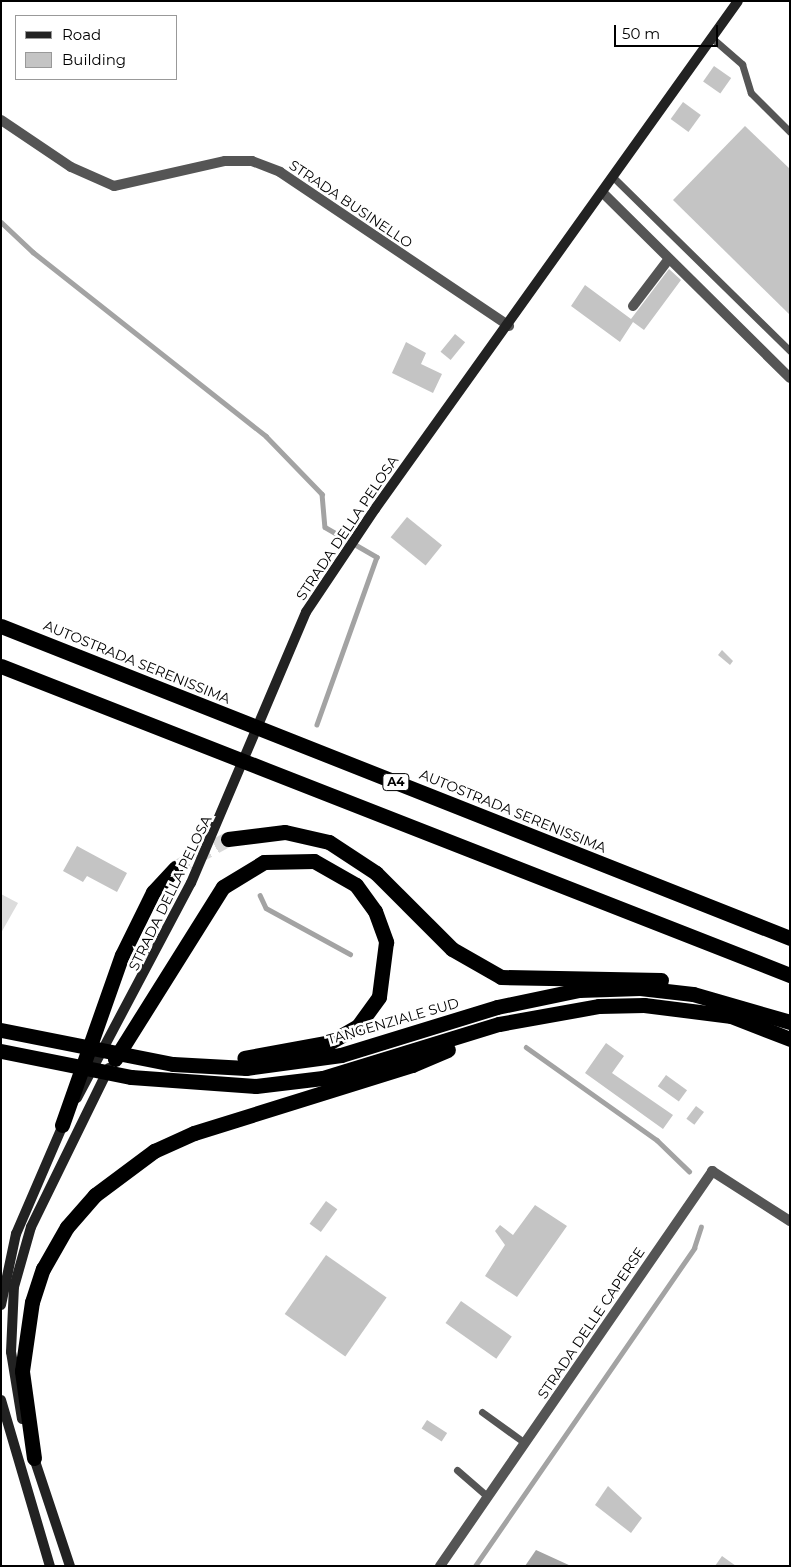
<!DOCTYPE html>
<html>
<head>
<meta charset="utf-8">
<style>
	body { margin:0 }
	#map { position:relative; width:791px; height:1567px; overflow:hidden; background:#fff; font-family:Montserrat,sans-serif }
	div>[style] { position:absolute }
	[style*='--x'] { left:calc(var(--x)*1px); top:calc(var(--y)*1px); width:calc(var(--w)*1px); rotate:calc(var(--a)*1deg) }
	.green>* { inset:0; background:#dcdcdc }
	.water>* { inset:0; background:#a3a3a3 }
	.stream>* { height:4.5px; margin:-2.25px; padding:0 2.25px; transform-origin:2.25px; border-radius:2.25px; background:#a3a3a3 }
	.building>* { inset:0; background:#c4c4c4; transform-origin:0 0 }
	.highway-tunnel>* { height:15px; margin-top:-7.5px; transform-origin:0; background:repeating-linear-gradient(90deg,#d9d9d9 0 15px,transparent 0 23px) }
	.lane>* { height:7px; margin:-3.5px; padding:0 3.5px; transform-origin:3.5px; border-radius:3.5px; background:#555 }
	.street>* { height:10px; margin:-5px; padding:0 5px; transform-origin:5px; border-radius:5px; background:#555 }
	.secondary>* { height:10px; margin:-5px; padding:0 5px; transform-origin:5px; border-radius:5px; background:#222 }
	.highway>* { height:15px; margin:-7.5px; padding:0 7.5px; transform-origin:7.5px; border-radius:7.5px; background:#000 }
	span { translate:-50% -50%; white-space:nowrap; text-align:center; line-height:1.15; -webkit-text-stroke:5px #fff; paint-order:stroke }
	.shield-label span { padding:1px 4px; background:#fff; border:1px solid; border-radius:4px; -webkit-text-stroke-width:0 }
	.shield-label { font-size:12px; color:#000; font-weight:700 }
	.street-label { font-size:14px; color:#000 }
	.frame { position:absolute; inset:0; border:2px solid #000; pointer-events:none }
	.legend { position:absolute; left:15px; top:15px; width:162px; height:65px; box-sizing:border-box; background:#fff; border:1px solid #999; margin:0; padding:6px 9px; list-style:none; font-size:15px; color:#000 }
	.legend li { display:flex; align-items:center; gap:10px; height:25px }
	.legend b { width:25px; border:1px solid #999 }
	.scale { position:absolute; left:614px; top:25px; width:104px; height:22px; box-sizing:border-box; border:2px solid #000; border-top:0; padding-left:6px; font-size:15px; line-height:18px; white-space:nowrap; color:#000; -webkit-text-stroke:4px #fff; paint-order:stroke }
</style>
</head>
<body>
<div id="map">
	<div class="green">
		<div style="clip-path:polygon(1px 894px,18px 903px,1px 933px)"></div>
	</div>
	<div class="water">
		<div style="clip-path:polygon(536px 1550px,571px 1566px,525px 1566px)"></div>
	</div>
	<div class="stream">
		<div style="--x:1;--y:222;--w:44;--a:43.2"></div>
		<div style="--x:33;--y:252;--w:297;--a:38.3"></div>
		<div style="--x:266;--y:436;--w:81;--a:46"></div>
		<div style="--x:322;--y:494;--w:33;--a:85"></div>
		<div style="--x:325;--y:527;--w:60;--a:30"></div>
		<div style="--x:377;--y:557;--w:178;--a:109.7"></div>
		<div style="--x:260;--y:895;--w:14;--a:65"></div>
		<div style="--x:266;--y:908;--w:96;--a:28.7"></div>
		<div style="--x:526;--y:1047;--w:161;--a:35.4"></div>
		<div style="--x:657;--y:1140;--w:45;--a:44.1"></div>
		<div style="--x:475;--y:1566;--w:386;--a:-55.4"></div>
		<div style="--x:694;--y:1248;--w:22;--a:-72"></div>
	</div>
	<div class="building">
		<div style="left:714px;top:66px;width:21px;height:19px;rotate:35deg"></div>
		<div style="left:683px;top:102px;width:22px;height:21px;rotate:36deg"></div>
		<div style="clip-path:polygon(745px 126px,790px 169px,790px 315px,673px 200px)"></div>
		<div style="clip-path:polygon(669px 269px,681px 280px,644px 330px,633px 322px,620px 342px,571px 306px,585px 285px,631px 319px)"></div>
		<div style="left:455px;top:334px;width:13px;height:23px;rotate:39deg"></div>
		<div style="clip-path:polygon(406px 342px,426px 353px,421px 364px,442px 374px,433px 393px,392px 373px)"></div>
		<div style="left:407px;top:517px;width:45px;height:26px;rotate:39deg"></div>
		<div style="clip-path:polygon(722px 650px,733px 661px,730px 665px,718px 655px)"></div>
		<div style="clip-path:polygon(77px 846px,127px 873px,117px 892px,87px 876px,83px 882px,63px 871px)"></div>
		<div style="clip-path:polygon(606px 1043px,624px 1056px,612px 1073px,673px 1115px,663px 1129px,585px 1073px)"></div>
		<div style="left:666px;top:1075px;width:26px;height:14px;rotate:36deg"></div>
		<div style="left:696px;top:1106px;width:10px;height:16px;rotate:37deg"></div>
		<div style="left:326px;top:1201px;width:14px;height:28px;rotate:36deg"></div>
		<div style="clip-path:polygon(535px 1205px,567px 1226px,517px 1297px,485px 1276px,505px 1245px,495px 1231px,500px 1225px,513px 1235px)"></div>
		<div style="left:326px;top:1255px;width:74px;height:72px;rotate:35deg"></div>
		<div style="left:461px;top:1301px;width:62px;height:27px;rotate:35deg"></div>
		<div style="left:427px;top:1420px;width:24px;height:10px;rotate:33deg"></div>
		<div style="clip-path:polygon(608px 1486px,642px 1518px,631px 1533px,595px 1505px)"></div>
		<div style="clip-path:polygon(722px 1556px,736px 1566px,715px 1566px)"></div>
	</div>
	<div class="highway-tunnel">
		<div style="--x:175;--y:868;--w:60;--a:-28.7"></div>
	</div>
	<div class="lane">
		<div style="--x:712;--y:38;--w:40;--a:41"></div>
		<div style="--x:742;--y:64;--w:30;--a:73"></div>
		<div style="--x:751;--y:93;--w:55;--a:45"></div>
		<div style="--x:614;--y:178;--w:247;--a:44.5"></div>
		<div style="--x:482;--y:1412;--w:53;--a:35.8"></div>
		<div style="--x:457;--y:1470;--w:40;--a:41"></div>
	</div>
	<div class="street">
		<div style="--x:1;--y:120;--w:84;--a:33.9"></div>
		<div style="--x:71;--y:167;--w:47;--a:23.8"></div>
		<div style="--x:114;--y:186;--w:114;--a:-12.7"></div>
		<div style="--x:225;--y:161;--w:27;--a:0"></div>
		<div style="--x:252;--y:161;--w:30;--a:21"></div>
		<div style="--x:280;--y:172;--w:276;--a:33.9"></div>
		<div style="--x:603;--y:193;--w:263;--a:44.7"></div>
		<div style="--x:633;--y:306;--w:58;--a:-52.7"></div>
		<div style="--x:440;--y:1566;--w:480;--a:-55.4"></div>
		<div style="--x:712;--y:1171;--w:93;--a:32.7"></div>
	</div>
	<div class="secondary">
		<div style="--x:77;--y:1098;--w:243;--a:-62.1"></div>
		<div style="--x:191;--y:883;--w:294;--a:-67"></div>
		<div style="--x:306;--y:612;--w:124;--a:-56.2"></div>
		<div style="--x:375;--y:509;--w:624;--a:-54.45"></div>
		<div style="--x:1;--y:1305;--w:73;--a:-78.1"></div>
		<div style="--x:16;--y:1234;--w:124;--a:-66.7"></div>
		<div style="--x:1;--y:1400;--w:173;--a:73.6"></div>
		<div style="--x:22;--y:1419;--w:68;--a:-99.3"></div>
		<div style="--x:11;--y:1352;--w:65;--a:-87.4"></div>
		<div style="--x:14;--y:1287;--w:62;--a:-74.2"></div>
		<div style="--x:31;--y:1227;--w:177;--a:-63.9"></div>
		<div style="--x:32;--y:1452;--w:120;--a:71.6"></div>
	</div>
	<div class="highway">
		<div style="--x:1;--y:626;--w:848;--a:21.58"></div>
		<div style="--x:1;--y:666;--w:847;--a:21.39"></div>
		<div style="--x:228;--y:839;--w:57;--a:-7"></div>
		<div style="--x:285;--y:832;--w:45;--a:12.8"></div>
		<div style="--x:329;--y:842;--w:56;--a:33.4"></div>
		<div style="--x:376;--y:873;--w:107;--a:45"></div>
		<div style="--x:452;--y:949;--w:56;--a:29.7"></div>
		<div style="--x:501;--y:977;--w:160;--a:1.1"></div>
		<div style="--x:1;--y:1030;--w:175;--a:11.2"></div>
		<div style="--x:173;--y:1064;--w:73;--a:3.1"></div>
		<div style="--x:246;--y:1068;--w:96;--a:-7.8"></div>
		<div style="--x:341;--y:1055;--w:163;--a:-17.1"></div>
		<div style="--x:497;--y:1007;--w:84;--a:-11.7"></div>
		<div style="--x:579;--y:990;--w:61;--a:-1.9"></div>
		<div style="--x:640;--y:988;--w:53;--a:6.5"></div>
		<div style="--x:693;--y:994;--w:101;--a:16.1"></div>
		<div style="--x:1;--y:1051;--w:133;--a:11.3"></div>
		<div style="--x:131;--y:1077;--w:125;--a:4.1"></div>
		<div style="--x:256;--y:1086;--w:67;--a:-6.8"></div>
		<div style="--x:323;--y:1078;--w:184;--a:-17.1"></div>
		<div style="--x:499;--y:1024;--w:102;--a:-10.2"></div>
		<div style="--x:599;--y:1006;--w:45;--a:-1.3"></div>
		<div style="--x:644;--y:1005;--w:88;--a:7.2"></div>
		<div style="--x:731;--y:1016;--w:63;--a:21.3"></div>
		<div style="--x:115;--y:1059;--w:203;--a:-57.9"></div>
		<div style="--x:223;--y:887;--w:48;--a:-31.4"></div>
		<div style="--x:264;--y:862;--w:50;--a:-1.1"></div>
		<div style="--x:314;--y:861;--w:48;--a:29.7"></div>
		<div style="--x:356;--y:885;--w:32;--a:54"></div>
		<div style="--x:375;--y:911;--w:33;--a:70"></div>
		<div style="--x:386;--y:942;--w:55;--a:97.3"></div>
		<div style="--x:379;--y:997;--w:36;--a:126"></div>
		<div style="--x:358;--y:1026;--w:32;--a:150"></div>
		<div style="--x:330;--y:1042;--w:87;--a:169.5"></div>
		<div style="--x:62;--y:1125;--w:180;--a:-70.6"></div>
		<div style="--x:122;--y:955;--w:70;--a:-63.8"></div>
		<div style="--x:153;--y:892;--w:33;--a:-47"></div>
		<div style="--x:34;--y:1458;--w:88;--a:-97.9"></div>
		<div style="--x:22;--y:1371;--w:70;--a:-81.8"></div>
		<div style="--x:32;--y:1302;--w:35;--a:-72"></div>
		<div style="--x:43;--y:1269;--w:48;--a:-60.3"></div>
		<div style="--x:67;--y:1227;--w:43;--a:-48.8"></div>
		<div style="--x:95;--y:1195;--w:74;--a:-36.7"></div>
		<div style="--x:154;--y:1151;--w:44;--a:-24.2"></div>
		<div style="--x:194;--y:1133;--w:228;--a:-17.3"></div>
		<div style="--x:412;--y:1065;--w:39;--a:-23"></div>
	</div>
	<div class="shield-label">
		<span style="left:396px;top:782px">A4</span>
	</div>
	<div class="street-label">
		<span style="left:351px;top:204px;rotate:34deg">STRADA BUSINELLO</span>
		<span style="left:347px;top:528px;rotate:-56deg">STRADA DELLA PELOSA</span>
		<span style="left:137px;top:662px;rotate:22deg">AUTOSTRADA SERENISSIMA</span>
		<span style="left:513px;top:811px;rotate:22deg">AUTOSTRADA SERENISSIMA</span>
		<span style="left:170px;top:893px;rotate:-64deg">STRADA DELLA PELOSA</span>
		<span style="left:393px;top:1021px;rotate:-16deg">TANGENZIALE SUD</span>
		<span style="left:591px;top:1323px;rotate:-56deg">STRADA DELLE CAPERSE</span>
	</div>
	<div class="frame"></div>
	<ul class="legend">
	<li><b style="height:6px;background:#222"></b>Road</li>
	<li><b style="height:14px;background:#c4c4c4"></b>Building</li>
	</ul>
	<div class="scale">50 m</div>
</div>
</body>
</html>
